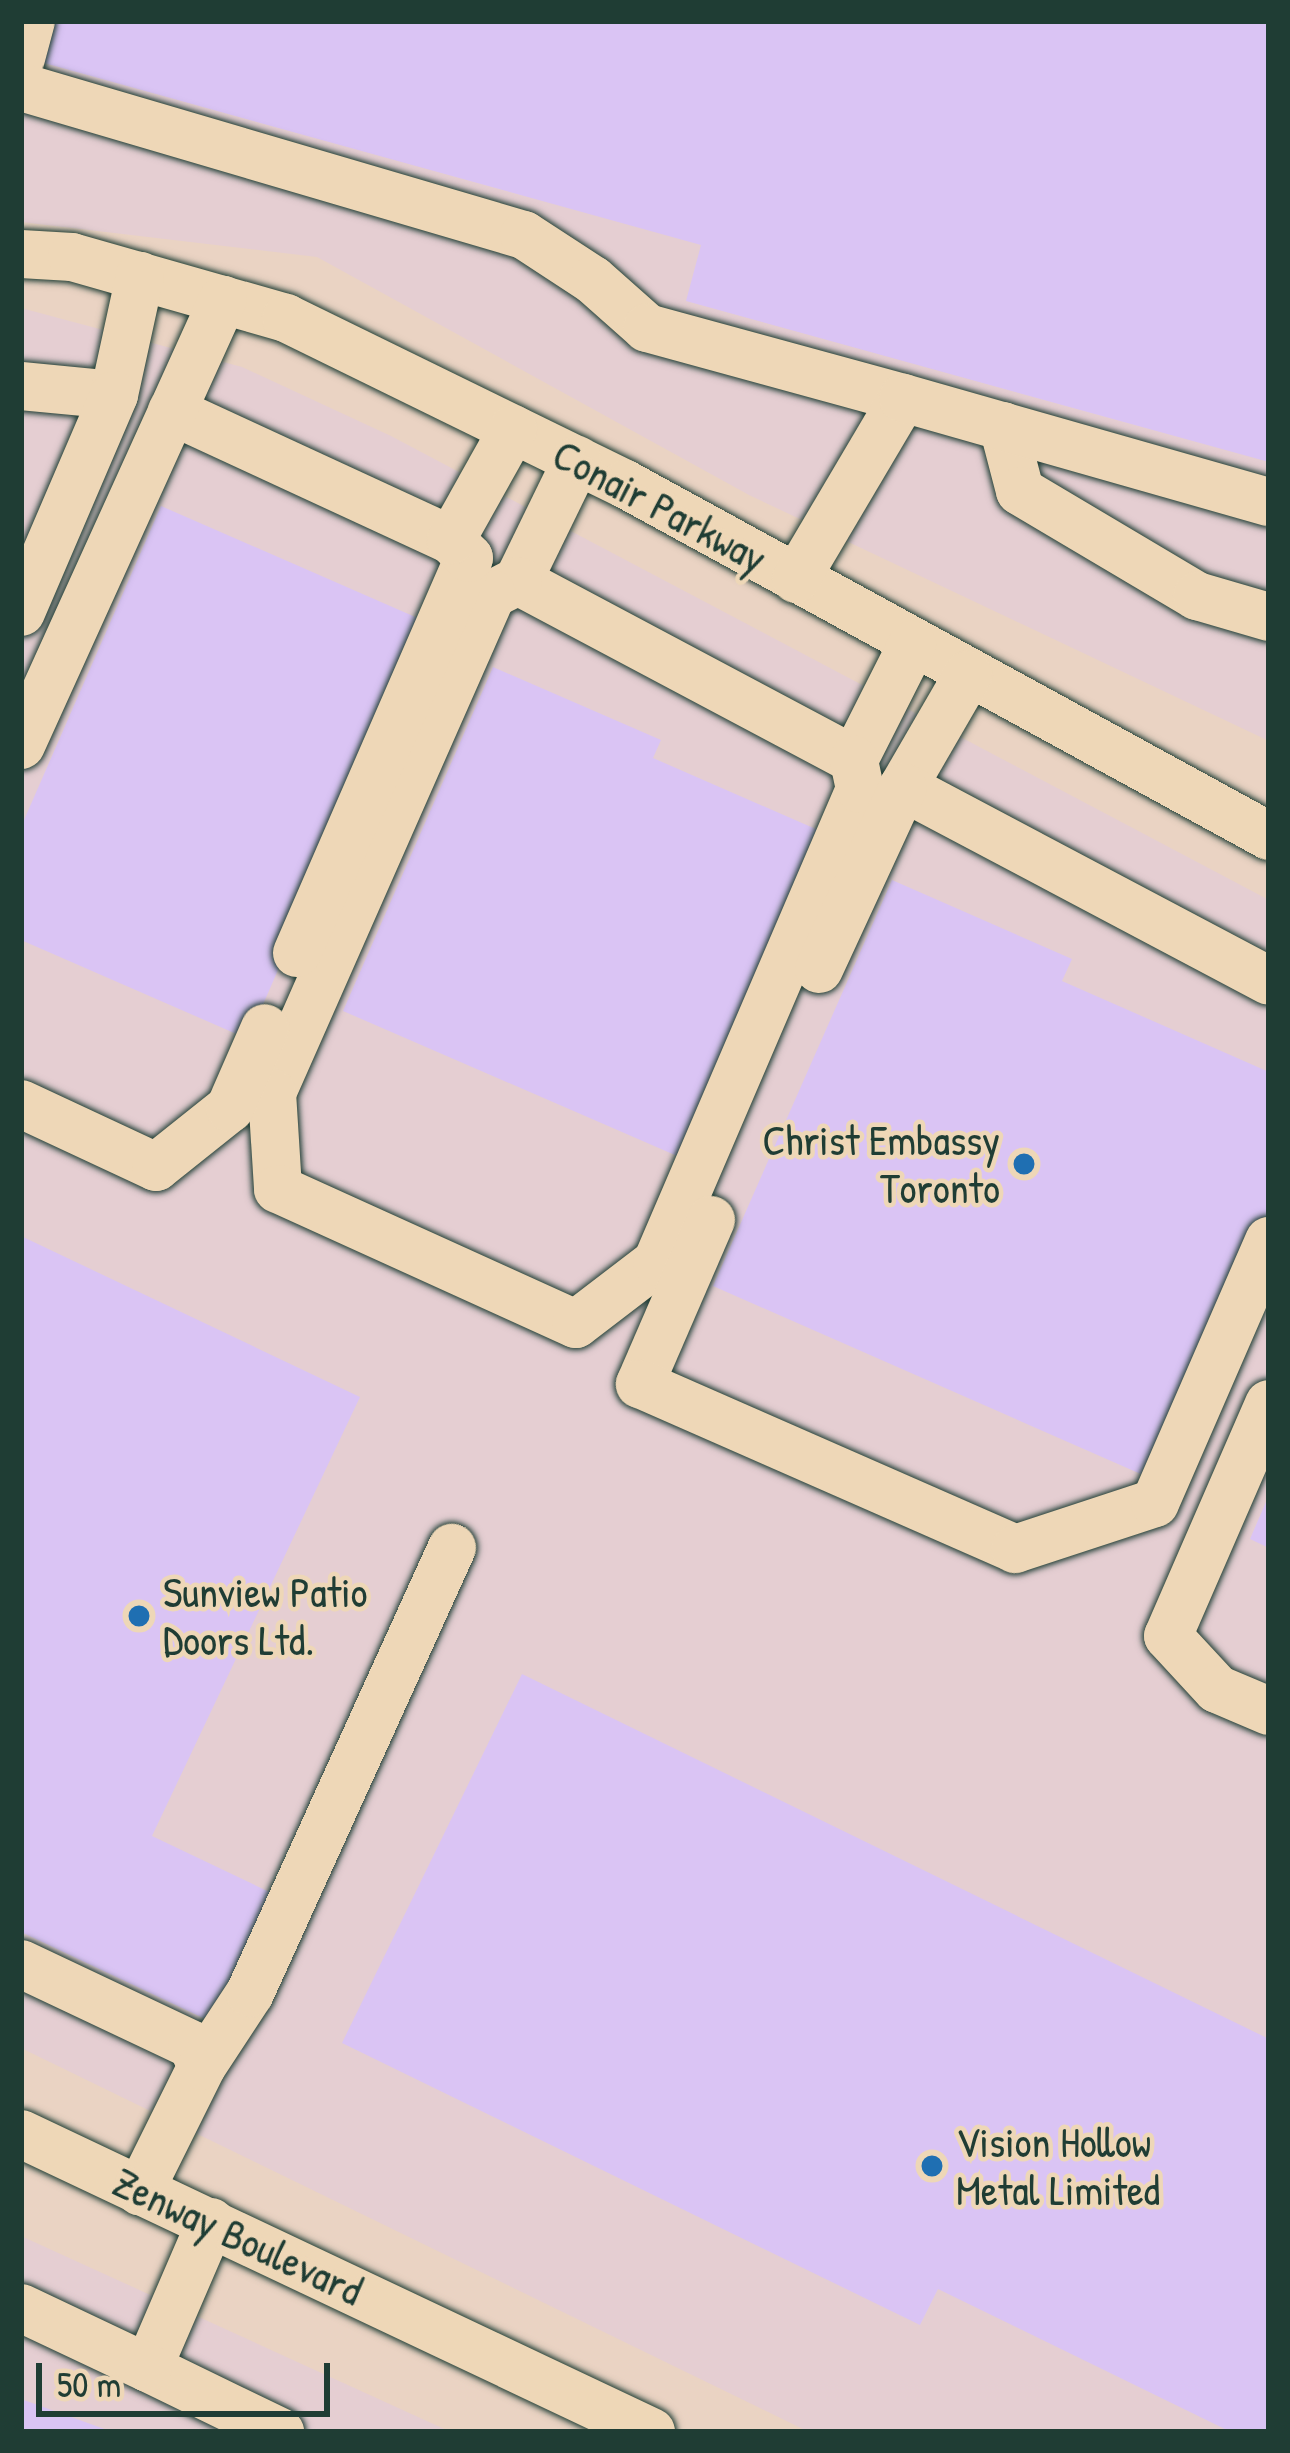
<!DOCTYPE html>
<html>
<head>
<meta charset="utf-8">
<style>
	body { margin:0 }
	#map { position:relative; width:1290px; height:2453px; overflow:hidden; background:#ead3c3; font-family:"Patrick Hand",sans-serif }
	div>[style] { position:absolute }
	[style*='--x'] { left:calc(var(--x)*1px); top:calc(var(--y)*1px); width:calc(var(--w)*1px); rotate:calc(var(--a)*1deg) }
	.built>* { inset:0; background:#e5ced2 }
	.building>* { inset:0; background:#dac4f4 }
	.roads { filter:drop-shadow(0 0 3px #1f3d34) drop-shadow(0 0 3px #1f3d34) }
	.minor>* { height:48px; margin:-24px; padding:0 24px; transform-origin:24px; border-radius:24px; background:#eed7b7 }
	.dots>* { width:33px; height:33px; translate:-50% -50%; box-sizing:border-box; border:6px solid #eed7b7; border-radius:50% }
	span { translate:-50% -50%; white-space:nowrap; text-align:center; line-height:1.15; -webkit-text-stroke:9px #eed7b7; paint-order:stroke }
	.street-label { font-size:42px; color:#1f3d34 }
	.poi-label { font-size:42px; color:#1f3d34 }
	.right { translate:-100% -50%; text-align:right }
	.left { translate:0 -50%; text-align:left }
	.frame { position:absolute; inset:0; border:24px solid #1f3d34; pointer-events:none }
	.scale { position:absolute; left:36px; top:2363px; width:294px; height:54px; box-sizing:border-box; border:6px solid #1f3d34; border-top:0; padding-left:15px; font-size:36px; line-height:42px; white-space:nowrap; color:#1f3d34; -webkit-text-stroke:9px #eed7b7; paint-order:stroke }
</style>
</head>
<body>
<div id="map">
	<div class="built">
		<div style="clip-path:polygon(21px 21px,1269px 21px,1269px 741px,749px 495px,317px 257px,21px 222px)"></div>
		<div style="clip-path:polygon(21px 308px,242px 367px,391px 436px,1269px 900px,1269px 2432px,809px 2432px,21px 2048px)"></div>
		<div style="clip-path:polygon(21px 2236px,451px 2432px,21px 2432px)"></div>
	</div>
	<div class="building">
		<div style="clip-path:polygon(48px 21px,1269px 21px,1269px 462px,686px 301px,701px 245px,37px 61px)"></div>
		<div style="clip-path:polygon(161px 506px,429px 623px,248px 1039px,21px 940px,21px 827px)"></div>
		<div style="clip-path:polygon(493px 667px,661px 740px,653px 758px,834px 837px,691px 1162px,343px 1011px)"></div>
		<div style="clip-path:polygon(892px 880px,1072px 959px,1062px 981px,1269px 1072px,1269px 1232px,1159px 1482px,713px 1286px)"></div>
		<div style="clip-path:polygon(21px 1236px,360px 1397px,152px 1836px,282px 1898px,220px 2026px,21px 1932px)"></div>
		<div style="clip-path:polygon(1269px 1495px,1269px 1548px,1250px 1539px)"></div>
		<div style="clip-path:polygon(522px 1674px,1269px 2039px,1269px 2432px,1231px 2432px,938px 2289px,920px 2325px,342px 2043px)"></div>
		<div style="clip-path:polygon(21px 2399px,110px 2431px,110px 2432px,21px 2432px)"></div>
	</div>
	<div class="roads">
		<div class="minor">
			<div style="--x:21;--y:58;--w:38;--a:-75"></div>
			<div style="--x:21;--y:87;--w:524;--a:16.4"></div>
			<div style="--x:524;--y:235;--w:82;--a:33.1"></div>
			<div style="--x:593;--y:280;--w:72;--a:41.6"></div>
			<div style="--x:647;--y:328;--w:265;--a:15.3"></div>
			<div style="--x:21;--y:254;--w:51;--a:3.4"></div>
			<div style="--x:72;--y:257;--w:223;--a:15.9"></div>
			<div style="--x:286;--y:318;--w:377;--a:26.1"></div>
			<div style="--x:625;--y:484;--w:734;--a:28.66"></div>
			<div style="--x:21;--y:386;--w:93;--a:5.5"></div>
			<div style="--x:114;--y:395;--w:122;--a:-77.7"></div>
			<div style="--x:172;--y:411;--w:307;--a:24.8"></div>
			<div style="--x:1003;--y:426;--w:67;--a:75.3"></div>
			<div style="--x:1020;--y:491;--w:206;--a:30.7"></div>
			<div style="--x:1197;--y:596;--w:75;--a:16.3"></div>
			<div style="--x:577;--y:460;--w:135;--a:116"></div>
			<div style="--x:518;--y:581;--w:381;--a:28"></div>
			<div style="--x:854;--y:760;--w:129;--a:-63.2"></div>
			<div style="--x:796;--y:579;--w:210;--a:-59.4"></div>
			<div style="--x:903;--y:398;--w:380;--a:15.9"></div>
			<div style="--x:518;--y:581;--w:29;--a:153"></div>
			<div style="--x:492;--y:594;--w:545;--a:113.79"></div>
			<div style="--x:272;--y:1093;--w:96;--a:86.4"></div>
			<div style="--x:278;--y:1189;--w:327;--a:24.4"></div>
			<div style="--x:576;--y:1324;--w:102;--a:-37.4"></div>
			<div style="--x:657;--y:1262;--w:515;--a:-66.77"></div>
			<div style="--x:860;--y:789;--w:30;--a:-102"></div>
			<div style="--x:21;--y:612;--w:236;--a:-66.8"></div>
			<div style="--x:968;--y:675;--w:129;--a:120.1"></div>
			<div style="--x:903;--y:787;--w:414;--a:27.9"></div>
			<div style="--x:21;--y:745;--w:489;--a:-65.6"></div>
			<div style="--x:297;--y:953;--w:431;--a:-66.5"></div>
			<div style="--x:469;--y:558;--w:25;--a:-135"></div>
			<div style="--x:451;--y:540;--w:127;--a:-60.8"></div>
			<div style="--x:819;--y:969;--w:200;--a:-65.2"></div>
			<div style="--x:21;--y:1104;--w:149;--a:25"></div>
			<div style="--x:156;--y:1167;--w:95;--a:-38.6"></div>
			<div style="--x:230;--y:1108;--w:87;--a:-66.4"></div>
			<div style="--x:711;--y:1220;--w:179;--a:113.4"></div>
			<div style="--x:640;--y:1384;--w:410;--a:23.7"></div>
			<div style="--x:1015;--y:1549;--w:147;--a:-18.2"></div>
			<div style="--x:1155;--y:1503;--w:286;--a:-66.5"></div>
			<div style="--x:1269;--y:1404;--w:253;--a:113.5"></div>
			<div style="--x:1168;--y:1636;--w:72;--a:47.2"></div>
			<div style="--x:1217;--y:1689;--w:56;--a:22.9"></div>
			<div style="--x:21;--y:1964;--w:189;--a:25.3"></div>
			<div style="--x:192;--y:2045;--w:23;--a:65"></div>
			<div style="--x:202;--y:2066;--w:140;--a:116.4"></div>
			<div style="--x:202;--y:2066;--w:87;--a:-56.7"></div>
			<div style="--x:250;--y:1993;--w:489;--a:-65.6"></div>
			<div style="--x:21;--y:2134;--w:697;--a:25.31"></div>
			<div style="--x:211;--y:2222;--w:159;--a:113.3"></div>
			<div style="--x:148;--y:2368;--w:147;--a:25.9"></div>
			<div style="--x:21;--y:2308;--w:140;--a:25.3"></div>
		</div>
	</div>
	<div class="dots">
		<div style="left:1024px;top:1164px;background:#1f6fb2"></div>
		<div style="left:139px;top:1616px;background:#1f6fb2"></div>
		<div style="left:932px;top:2166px;background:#1f6fb2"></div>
	</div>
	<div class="street-label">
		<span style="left:660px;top:506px;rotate:28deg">Conair Parkway</span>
		<span style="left:238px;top:2236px;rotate:25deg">Zenway Boulevard</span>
	</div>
	<div class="poi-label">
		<span class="right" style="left:1000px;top:1164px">Christ Embassy<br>Toronto</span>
		<span class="left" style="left:163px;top:1616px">Sunview Patio<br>Doors Ltd.</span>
		<span class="left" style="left:956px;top:2166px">Vision Hollow<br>Metal Limited</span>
	</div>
	<div class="frame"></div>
	<div class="scale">50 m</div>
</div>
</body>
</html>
